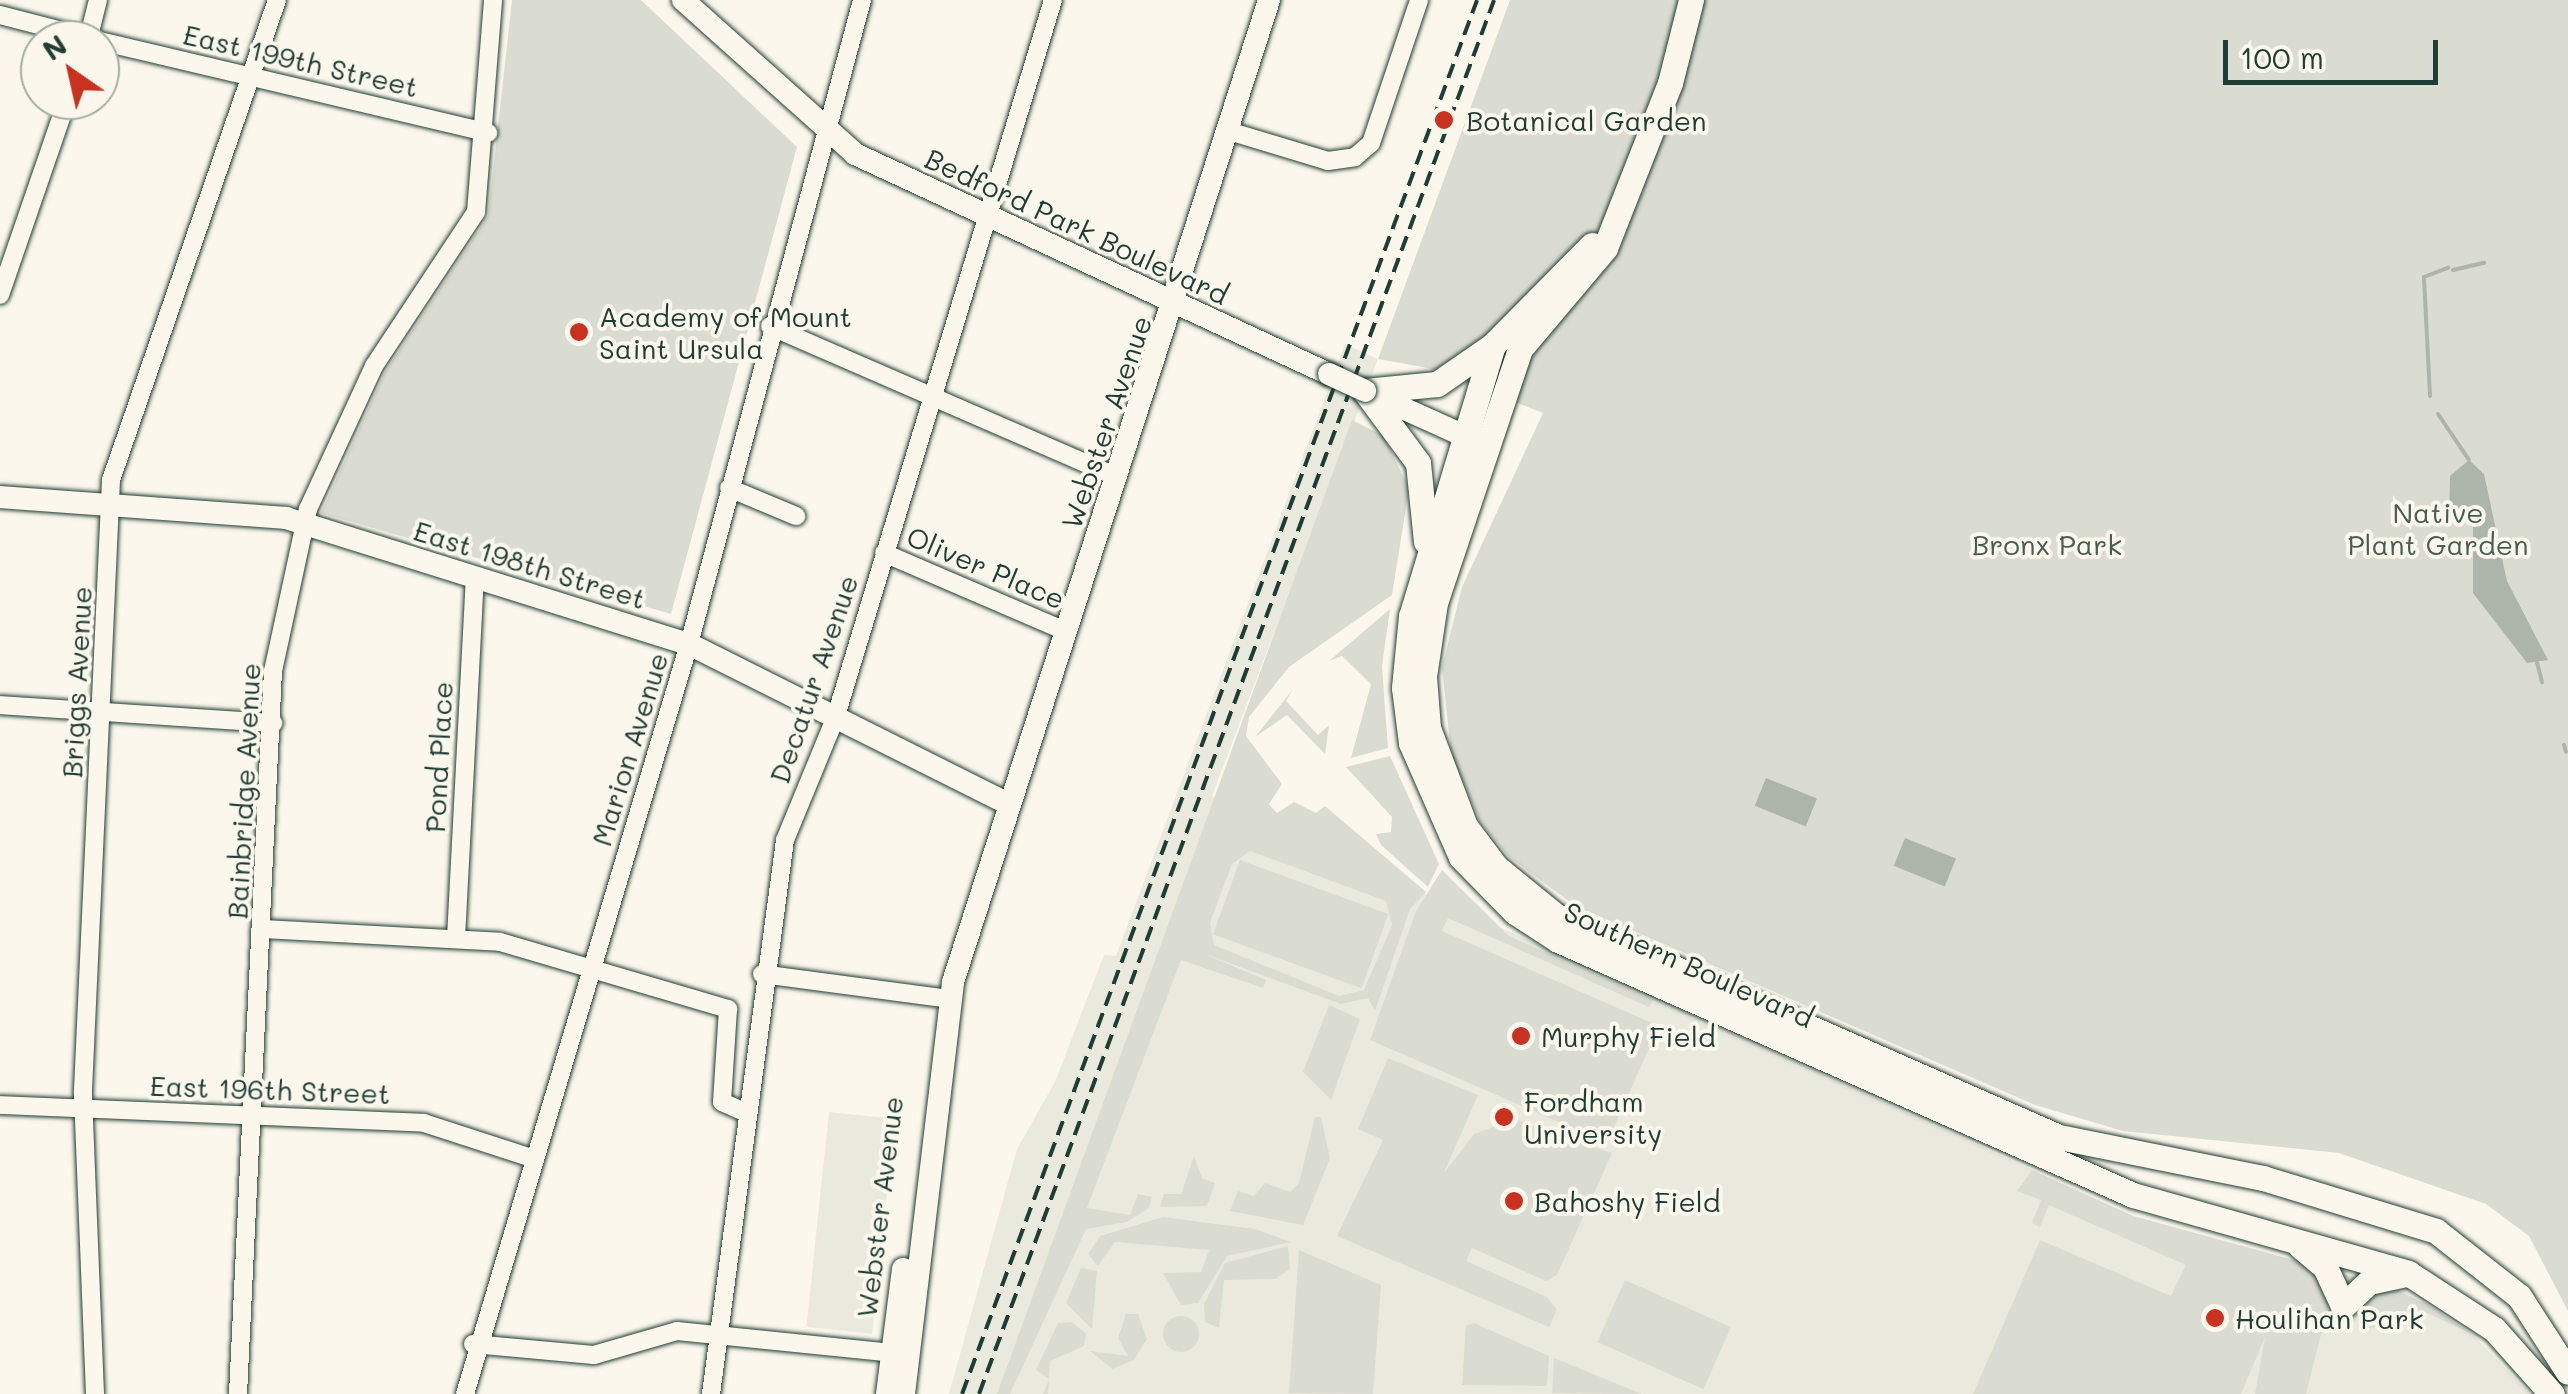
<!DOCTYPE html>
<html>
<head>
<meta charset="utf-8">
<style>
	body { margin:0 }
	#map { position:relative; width:2568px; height:1394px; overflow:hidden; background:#fbf7ec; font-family:Mali,sans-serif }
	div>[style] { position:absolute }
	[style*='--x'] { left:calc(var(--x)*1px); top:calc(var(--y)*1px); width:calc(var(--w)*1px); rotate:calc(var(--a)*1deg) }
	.built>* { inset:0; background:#eae9de; transform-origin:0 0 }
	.green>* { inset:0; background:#dbdcd1; transform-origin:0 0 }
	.round { border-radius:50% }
	.water>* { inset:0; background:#adb4aa; transform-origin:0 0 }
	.stream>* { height:4px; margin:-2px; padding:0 2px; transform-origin:2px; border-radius:2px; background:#adb4aa }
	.roads { filter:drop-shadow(0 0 2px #1f3d34) drop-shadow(0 0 2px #1f3d34) }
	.street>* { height:18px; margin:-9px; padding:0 9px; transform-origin:9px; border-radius:9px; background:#fbf7ec }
	.secondary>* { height:22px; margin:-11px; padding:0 11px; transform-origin:11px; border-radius:11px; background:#fbf7ec }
	.primary>* { height:25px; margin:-12.5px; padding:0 12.5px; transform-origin:12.5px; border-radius:12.5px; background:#fbf7ec }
	.rail>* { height:4px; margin-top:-2px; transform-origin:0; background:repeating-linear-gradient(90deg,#1f3d34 0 15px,transparent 0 23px) }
	.bridges { filter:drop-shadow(0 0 2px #1f3d34) drop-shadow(0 0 2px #1f3d34) }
	.secondary-bridge>* { height:22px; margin:-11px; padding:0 11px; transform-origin:11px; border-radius:11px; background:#fbf7ec }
	.dots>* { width:28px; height:28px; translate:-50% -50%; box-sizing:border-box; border:5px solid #fbf7ec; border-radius:50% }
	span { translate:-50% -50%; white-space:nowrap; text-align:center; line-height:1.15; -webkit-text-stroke:8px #fbf7ec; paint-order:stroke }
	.street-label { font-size:28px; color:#1f3d34 }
	.poi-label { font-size:28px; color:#1f3d34 }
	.left { translate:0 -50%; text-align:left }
	.park-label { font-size:28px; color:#455d53 }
	.north { position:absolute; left:20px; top:20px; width:100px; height:100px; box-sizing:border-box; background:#fbf7ec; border:2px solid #a3ada2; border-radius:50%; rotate:326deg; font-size:28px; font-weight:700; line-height:40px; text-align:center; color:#1f3d34 }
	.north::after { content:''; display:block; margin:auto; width:35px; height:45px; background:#c8321e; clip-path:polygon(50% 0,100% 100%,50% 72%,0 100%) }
	.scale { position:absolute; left:2223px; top:40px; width:215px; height:45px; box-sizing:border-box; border:5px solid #1f3d34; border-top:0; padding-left:12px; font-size:30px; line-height:35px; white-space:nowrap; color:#1f3d34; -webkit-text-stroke:8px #fbf7ec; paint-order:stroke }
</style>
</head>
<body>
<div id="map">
	<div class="built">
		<div style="clip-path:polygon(1345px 344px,1378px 359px,1212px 796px,2133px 1216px,2403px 1291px,2472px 1334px,2530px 1394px,949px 1394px,1017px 1149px,1055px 1082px,1104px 955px,1116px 956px)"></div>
		<div style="left:829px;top:1112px;width:66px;height:216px;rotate:6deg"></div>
	</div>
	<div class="green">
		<div style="clip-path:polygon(512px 0,641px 0,797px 147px,671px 614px,321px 513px,385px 372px,488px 216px)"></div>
		<div style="clip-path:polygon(1510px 0,2568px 0,2568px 1311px,2529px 1236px,2486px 1204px,2339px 1153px,2123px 1131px,2035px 1105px,1574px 905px,1508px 856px,1480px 821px,1451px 753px,1442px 667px,1462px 587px,1543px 413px,1428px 368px,1378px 359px)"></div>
		<div style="clip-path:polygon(evenodd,1352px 420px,1384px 436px,1409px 489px,1392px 595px,1289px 667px,1249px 717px,1246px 736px,1282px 784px,1269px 804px,1277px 813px,1294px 802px,1316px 813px,1325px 806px,1426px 892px,1410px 909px,1375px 1011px,1368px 998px,1341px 1004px,1202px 953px,1266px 980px,1263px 988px,1181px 960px,1087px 1208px,1130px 1215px,1138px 1194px,1152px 1197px,1149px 1208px,1127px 1222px,1086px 1229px,1010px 1394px,997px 1394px,1352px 420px,1250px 851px,1386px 901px,1392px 925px,1364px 990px,1339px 996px,1214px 945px,1210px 923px,1232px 864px,1250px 851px)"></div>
		<div style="clip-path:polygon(1390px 609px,1382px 666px,1388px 748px,1351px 758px,1371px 684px,1342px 656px,1329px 661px)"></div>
		<div style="clip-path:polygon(1293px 689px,1286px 701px,1318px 735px,1329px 725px,1325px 754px,1287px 715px,1255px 737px)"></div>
		<div style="clip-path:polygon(1390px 756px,1439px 864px,1428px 887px,1381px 845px,1376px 834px,1391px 832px,1392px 817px,1346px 767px)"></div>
		<div style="left:1240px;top:860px;width:158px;height:79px;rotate:20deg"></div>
		<div style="clip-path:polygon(1442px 870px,1509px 936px,1653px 1000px,1649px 1007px,1448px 918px,1442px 931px,1659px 1026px,1607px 1143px,1370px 1040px,1416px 911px)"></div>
		<div style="clip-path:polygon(1329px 1005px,1360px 1019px,1331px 1100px,1303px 1072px)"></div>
		<div style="clip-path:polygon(1388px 1058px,1478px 1095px,1444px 1173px,1474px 1134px,1515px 1119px,1612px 1153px,1557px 1275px,1546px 1281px,1472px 1248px,1466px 1261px,1547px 1297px,1557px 1310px,1549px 1327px,1337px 1236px,1383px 1140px,1358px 1129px)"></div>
		<div style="clip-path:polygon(1315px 1117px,1321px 1117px,1330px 1158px,1303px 1225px,1230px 1211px,1238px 1191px,1254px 1196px,1265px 1183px,1290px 1192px,1299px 1183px)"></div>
		<div style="clip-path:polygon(1194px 1156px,1202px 1178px,1215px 1183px,1207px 1206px,1160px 1207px,1164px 1194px,1181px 1194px)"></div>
		<div style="clip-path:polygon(2032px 1170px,2133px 1216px,2312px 1265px,2329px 1303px,2306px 1394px,2255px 1394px,2265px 1337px,2241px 1394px,1973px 1394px,2040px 1240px,2171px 1296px,2186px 1265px,2049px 1205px,2040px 1227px,2032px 1223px,2041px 1200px,2017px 1191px)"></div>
		<div style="clip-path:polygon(1163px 1217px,1255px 1229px,1291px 1242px,1227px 1256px,1198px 1303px,1181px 1305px,1163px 1273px,1201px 1272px,1209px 1250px,1115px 1242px,1098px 1266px,1088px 1254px,1100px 1236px)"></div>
		<div style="clip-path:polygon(1288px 1246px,1290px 1269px,1275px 1279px,1224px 1280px,1219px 1328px,1205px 1322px,1204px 1304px,1225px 1263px)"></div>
		<div style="clip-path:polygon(1299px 1250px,1381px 1285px,1373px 1394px,1289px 1393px)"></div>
		<div style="clip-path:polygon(1081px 1268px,1097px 1271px,1092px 1329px,1066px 1303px)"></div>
		<div style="left:1625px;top:1280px;width:116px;height:68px;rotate:24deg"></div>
		<div style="clip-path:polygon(2386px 1286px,2427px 1304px,2472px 1334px,2423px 1311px,2361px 1331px,2362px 1299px)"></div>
		<div style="clip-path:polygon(1126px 1314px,1138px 1314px,1147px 1339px,1134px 1360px,1112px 1369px,1090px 1351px,1128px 1356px,1118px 1338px)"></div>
		<div class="round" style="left:1163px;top:1316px;width:36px;height:36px"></div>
		<div style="clip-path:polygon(1072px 1322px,1086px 1334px,1084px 1346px,1050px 1361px,1048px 1394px,1043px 1394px,1049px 1379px,1036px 1370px,1058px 1323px)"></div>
		<div style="clip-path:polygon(1474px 1323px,1549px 1356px,1547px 1386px,1462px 1385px,1466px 1326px)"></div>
		<div style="clip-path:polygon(1554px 1358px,1637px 1392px,1642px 1394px,1552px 1393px)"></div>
	</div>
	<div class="water">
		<div style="clip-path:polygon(2469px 460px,2484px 474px,2507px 581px,2548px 660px,2527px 663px,2473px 593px,2473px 519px,2449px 522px,2450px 476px)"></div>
		<div style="left:1766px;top:778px;width:55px;height:30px;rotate:22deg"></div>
		<div style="left:1905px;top:838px;width:55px;height:30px;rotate:22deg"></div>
	</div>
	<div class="stream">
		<div style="--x:2453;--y:270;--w:32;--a:-13"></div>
		<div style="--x:2430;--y:396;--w:119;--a:-92.9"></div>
		<div style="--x:2424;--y:277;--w:26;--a:-21"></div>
		<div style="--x:2438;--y:414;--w:55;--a:56"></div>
		<div style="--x:2537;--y:662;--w:21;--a:76"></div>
		<div style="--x:2564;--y:745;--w:7;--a:74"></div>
	</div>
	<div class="roads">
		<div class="street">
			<div style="--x:0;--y:15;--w:100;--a:14.5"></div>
			<div style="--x:88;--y:40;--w:41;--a:-76"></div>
			<div style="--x:100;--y:41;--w:399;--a:13.3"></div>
			<div style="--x:1232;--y:132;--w:100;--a:16.8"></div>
			<div style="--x:1328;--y:161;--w:27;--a:-8"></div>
			<div style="--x:1355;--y:157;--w:21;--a:-41"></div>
			<div style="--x:1371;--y:143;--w:151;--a:-71.4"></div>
			<div style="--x:0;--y:295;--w:206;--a:-71"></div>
			<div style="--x:770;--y:326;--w:379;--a:23.5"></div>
			<div style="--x:729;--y:488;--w:73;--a:22.7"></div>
			<div style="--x:884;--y:553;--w:199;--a:23.3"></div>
			<div style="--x:0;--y:705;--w:274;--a:3.8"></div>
			<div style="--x:263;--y:929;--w:237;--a:3.1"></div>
			<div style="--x:500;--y:942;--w:238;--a:16.4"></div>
			<div style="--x:728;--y:1009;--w:93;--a:93.7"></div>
			<div style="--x:722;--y:1102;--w:24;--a:24"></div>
			<div style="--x:456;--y:938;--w:360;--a:-87"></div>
			<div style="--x:762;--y:974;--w:189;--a:7.6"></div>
			<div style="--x:0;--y:1105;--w:424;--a:2.4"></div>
			<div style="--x:424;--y:1123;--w:114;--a:18"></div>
			<div style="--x:473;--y:1344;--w:121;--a:5.2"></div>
			<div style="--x:594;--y:1355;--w:86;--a:-16.1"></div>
			<div style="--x:677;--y:1331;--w:226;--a:5.8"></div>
			<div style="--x:95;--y:1394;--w:304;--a:-92.3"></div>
			<div style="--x:83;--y:1090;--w:611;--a:-87.37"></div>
			<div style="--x:111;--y:480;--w:508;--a:-70.92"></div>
			<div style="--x:238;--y:1394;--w:724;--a:-87.23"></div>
			<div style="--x:273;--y:671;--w:166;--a:-77.8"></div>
			<div style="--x:308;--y:509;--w:157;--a:-65.2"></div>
			<div style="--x:374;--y:366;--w:185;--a:-56.5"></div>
			<div style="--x:476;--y:212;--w:213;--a:-85.4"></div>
			<div style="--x:465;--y:1394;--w:783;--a:-73.37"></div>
			<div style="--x:689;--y:644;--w:667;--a:-74.96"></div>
			<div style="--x:711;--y:1394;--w:559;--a:-82.39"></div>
			<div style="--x:785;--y:840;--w:134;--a:-67.6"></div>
			<div style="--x:836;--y:716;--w:748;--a:-73.14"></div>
		</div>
		<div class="secondary">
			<div style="--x:683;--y:0;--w:231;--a:41.8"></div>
			<div style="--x:855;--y:154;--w:523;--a:24.9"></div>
			<div style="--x:1365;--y:391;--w:126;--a:24.3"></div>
			<div style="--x:0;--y:497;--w:287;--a:4.2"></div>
			<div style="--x:286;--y:518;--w:422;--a:17.4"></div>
			<div style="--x:689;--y:644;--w:358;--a:26.6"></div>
			<div style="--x:887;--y:1394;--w:126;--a:-82.7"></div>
			<div style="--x:904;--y:1394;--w:415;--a:-83.2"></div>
			<div style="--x:953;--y:982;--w:1032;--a:-72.16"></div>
		</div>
		<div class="primary">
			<div style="--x:1691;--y:0;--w:86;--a:104.2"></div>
			<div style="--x:1670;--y:83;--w:177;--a:111.5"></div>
			<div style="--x:1605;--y:248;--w:132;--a:130.1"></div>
			<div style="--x:1520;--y:349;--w:268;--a:108.5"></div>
			<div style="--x:1435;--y:603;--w:75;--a:98.5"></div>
			<div style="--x:1424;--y:677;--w:51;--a:85.5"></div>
			<div style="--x:1428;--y:728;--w:105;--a:69.3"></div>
			<div style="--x:1465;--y:826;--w:51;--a:52.9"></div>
			<div style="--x:1496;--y:867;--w:77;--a:39.2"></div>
			<div style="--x:1556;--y:916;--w:549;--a:23.72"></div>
			<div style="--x:2059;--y:1137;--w:208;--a:11.4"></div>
			<div style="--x:2263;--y:1178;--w:181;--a:17"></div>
			<div style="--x:2436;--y:1231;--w:105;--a:38.1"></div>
			<div style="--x:2519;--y:1296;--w:90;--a:57.2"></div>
			<div style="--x:1592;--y:245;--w:141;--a:134.7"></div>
			<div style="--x:1493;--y:345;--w:283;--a:106.8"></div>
			<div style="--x:1411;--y:616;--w:72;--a:95.6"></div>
			<div style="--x:1404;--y:688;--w:55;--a:82.7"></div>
			<div style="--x:1411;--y:743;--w:124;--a:66.3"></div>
			<div style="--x:1461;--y:857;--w:77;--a:45.5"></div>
			<div style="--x:1515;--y:912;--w:51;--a:33.1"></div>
			<div style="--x:1558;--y:940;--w:629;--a:23.92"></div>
			<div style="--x:2133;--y:1195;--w:286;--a:15.8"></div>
			<div style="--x:2408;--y:1273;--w:103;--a:33.1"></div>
			<div style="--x:2494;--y:1329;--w:87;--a:48.3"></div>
			<div style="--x:1365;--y:391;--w:89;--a:53.6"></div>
			<div style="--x:1418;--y:463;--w:79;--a:84.2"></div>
			<div style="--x:1365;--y:391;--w:72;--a:-5.6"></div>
			<div style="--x:1437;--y:384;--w:63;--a:-34.7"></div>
			<div style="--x:2300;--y:1246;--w:33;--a:40"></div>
			<div style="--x:2325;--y:1267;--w:43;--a:65.2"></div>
			<div style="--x:2343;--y:1306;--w:35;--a:-43"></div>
			<div style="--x:2369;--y:1282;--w:39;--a:-12"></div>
		</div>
	</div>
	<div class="rail">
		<div style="--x:962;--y:1394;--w:1486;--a:-69.72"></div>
		<div style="--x:979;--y:1394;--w:1486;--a:-69.72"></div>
	</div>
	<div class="bridges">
		<div class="secondary-bridge">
			<div style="--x:1329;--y:374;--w:40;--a:25"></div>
		</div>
	</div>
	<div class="dots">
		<div style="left:1444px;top:120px;background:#c8321e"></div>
		<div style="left:579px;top:332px;background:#c8321e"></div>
		<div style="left:1521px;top:1036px;background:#c8321e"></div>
		<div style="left:1504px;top:1117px;background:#c8321e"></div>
		<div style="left:1514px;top:1201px;background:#c8321e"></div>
		<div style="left:2215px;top:1318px;background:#c8321e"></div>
	</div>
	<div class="street-label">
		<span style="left:301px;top:60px;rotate:13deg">East 199th Street</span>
		<span style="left:1077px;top:226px;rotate:25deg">Bedford Park Boulevard</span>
		<span style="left:1106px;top:422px;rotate:-71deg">Webster Avenue</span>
		<span style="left:530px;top:564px;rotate:17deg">East 198th Street</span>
		<span style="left:986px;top:567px;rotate:23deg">Oliver Place</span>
		<span style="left:813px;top:679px;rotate:-71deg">Decatur Avenue</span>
		<span style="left:76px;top:682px;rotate:-87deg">Briggs Avenue</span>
		<span style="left:629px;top:749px;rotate:-73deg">Marion Avenue</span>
		<span style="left:438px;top:757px;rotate:-87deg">Pond Place</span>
		<span style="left:243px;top:791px;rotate:-87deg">Bainbridge Avenue</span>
		<span style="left:1689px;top:964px;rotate:24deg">Southern Boulevard</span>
		<span style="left:270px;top:1089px;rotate:2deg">East 196th Street</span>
		<span style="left:879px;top:1207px;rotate:-83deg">Webster Avenue</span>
	</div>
	<div class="poi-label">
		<span class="left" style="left:1466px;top:120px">Botanical Garden</span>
		<span class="left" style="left:599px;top:332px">Academy of Mount<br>Saint Ursula</span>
		<span class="left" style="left:1541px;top:1036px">Murphy Field</span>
		<span class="left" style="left:1524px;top:1117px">Fordham<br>University</span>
		<span class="left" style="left:1534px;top:1201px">Bahoshy Field</span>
		<span class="left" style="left:2235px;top:1318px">Houlihan Park</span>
	</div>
	<div class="park-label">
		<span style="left:2438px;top:528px">Native<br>Plant Garden</span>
		<span style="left:2047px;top:544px">Bronx Park</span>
	</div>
	<div class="north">N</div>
	<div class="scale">100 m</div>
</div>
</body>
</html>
